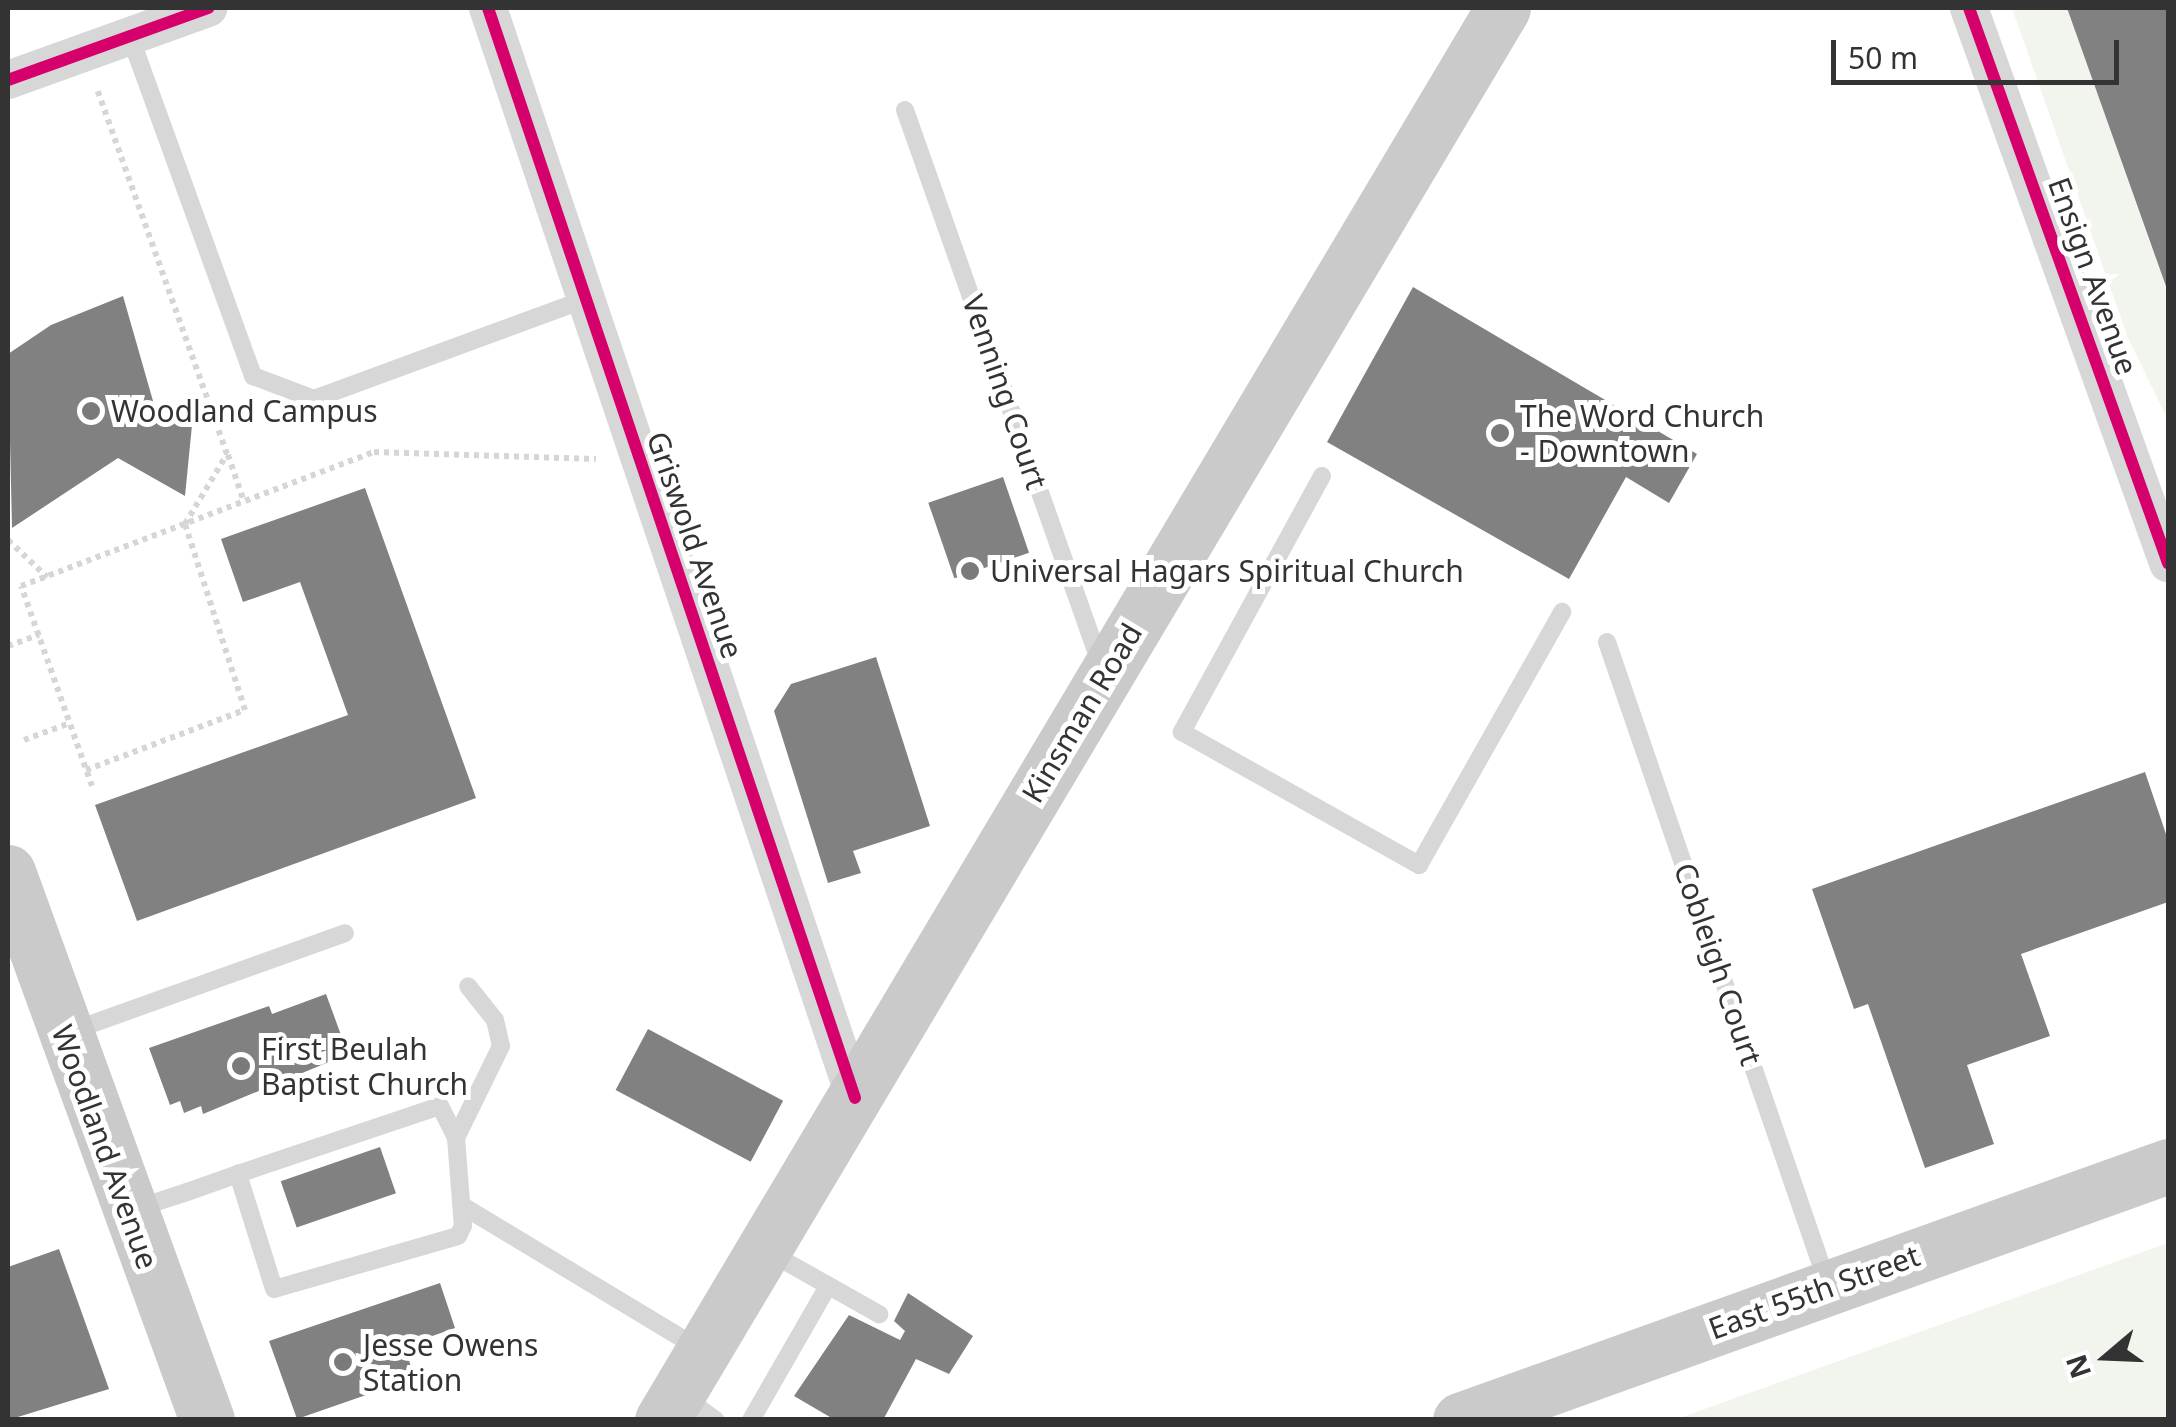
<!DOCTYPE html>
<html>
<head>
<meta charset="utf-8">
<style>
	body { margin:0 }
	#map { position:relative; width:2176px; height:1427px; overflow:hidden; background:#fff; font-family:"Noto Sans",sans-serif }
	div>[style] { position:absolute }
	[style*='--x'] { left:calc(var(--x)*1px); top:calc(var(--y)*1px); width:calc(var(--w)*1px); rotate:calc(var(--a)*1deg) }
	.green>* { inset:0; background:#f1f5ed }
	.building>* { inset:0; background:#818181; transform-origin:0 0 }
	.path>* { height:6px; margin-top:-3px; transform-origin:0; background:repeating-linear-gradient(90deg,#d6d6d6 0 5px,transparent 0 10px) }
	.service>* { height:18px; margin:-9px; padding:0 9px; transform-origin:9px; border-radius:9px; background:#d7d7d7 }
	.minor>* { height:38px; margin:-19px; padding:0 19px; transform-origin:19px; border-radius:19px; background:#d7d7d7 }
	.primary>* { height:55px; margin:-27.5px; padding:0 27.5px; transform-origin:27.5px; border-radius:27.5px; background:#cacaca }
	.cycleway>* { height:12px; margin:-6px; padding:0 6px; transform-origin:6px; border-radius:6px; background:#d6006c }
	.dots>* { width:28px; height:28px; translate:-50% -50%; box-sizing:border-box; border:5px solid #fff; border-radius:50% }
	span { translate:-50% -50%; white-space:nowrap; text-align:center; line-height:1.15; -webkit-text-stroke:10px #fff; paint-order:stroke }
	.street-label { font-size:30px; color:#333 }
	.poi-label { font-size:30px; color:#333 }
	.left { translate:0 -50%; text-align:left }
	.frame { position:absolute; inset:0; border:10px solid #333; pointer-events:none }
	.north { position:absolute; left:2056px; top:1307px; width:100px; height:100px; -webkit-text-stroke:8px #fff; paint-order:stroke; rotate:251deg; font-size:28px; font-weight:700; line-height:40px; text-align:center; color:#333 }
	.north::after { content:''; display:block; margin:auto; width:35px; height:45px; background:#333; clip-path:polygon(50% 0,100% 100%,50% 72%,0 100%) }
	.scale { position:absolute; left:1831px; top:40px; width:288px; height:45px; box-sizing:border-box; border:5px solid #333; border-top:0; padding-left:12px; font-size:30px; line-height:35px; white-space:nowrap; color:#333; -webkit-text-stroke:8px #fff; paint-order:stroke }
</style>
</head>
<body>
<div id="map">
	<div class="green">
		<div style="clip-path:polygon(2012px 8px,2067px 8px,2168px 294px,2168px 420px,2128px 338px)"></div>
		<div style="clip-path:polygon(2168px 1243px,2168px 1419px,1677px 1419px)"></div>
	</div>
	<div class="building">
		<div style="clip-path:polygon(2067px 8px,2168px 8px,2168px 292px)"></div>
		<div style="clip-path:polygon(1413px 287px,1697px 454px,1669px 503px,1626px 477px,1569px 579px,1327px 442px)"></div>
		<div style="clip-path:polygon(123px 296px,155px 408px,193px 415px,185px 496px,118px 458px,12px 528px,8px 354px,51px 325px)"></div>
		<div style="left:1003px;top:477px;width:80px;height:79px;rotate:71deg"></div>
		<div style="clip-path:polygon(365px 488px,476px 798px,137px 921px,95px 805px,348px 715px,300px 582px,243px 602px,221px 539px)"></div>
		<div style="clip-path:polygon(876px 657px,930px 826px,853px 851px,861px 873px,828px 883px,774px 711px,791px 684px)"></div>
		<div style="clip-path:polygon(2145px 772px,2168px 840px,2168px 902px,2021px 954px,2050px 1036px,1967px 1065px,1994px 1144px,1925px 1168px,1868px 1004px,1854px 1009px,1812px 889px)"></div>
		<div style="clip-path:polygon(326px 994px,348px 1054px,203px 1114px,201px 1106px,184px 1113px,180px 1101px,170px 1105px,149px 1048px,269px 1006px,272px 1014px)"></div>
		<div style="left:648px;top:1029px;width:153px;height:69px;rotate:28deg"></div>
		<div style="left:380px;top:1147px;width:49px;height:105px;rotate:71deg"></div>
		<div style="clip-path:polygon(59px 1249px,109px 1389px,8px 1420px,8px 1267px)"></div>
		<div style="clip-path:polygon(440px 1283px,455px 1328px,404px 1346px,415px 1378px,297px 1419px,269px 1341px)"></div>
		<div style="clip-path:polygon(908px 1293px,973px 1336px,949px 1374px,916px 1359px,883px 1420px,835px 1420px,794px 1396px,849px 1315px,900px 1340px,905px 1331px,894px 1321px)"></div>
	</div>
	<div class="path">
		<div style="--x:228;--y:455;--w:50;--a:71.2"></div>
		<div style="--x:8;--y:540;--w:54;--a:43.5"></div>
		<div style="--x:8;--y:646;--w:33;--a:-20"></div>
		<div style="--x:24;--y:740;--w:49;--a:-20.3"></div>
		<div style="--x:86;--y:770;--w:170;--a:-20.7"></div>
		<div style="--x:245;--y:710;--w:195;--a:-107.9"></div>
		<div style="--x:185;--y:524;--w:82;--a:-59"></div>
		<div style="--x:227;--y:454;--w:387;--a:-109.6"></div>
		<div style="--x:92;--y:786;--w:212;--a:-109.5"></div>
		<div style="--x:21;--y:586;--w:378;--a:-20.8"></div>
		<div style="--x:374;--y:452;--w:222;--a:1.8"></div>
	</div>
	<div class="service">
		<div style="--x:130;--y:36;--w:362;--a:70.1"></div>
		<div style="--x:253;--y:376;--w:65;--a:20.7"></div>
		<div style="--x:314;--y:399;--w:290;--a:-20.2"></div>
		<div style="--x:905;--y:110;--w:589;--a:70.55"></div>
		<div style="--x:1322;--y:476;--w:292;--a:118.7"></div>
		<div style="--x:1182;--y:732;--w:272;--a:29.3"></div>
		<div style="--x:1419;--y:865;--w:291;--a:-60.5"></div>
		<div style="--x:1607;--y:642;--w:677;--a:71.03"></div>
		<div style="--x:69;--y:1032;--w:293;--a:-19.7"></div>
		<div style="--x:456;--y:1138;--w:102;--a:-63.9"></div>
		<div style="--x:501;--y:1046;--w:27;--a:-103"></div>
		<div style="--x:495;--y:1020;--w:43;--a:-128.5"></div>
		<div style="--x:138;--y:1208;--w:52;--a:-18.1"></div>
		<div style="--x:187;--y:1192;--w:54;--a:-19.4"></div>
		<div style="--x:238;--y:1174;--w:213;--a:-18.6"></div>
		<div style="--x:440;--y:1106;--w:36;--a:63"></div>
		<div style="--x:456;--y:1138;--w:88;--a:85.5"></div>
		<div style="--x:463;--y:1226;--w:11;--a:117"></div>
		<div style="--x:458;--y:1236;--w:191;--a:163.9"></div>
		<div style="--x:274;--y:1289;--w:121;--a:-107.4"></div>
		<div style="--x:466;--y:1208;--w:271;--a:31.1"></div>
		<div style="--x:767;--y:1251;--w:129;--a:29.4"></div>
		<div style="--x:684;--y:1397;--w:39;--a:36"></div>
		<div style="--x:751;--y:1420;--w:155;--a:-60.1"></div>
	</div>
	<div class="minor">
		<div style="--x:488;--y:8;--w:1150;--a:71.39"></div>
		<div style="--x:1969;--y:8;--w:590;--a:70.27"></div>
		<div style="--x:8;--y:80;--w:213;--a:-19.8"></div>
	</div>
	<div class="primary">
		<div style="--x:8;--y:872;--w:583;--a:70.04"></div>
		<div style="--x:662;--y:1420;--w:1643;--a:-59.22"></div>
		<div style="--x:1460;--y:1420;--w:752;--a:-19.74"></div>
	</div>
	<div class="cycleway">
		<div style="--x:488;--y:8;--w:1150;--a:71.39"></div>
		<div style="--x:1969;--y:8;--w:590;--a:70.27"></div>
		<div style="--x:8;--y:80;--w:213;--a:-19.8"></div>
	</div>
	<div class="dots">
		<div style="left:91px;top:411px;background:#7a7a7a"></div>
		<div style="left:1500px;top:433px;background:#7a7a7a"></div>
		<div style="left:970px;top:571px;background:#7a7a7a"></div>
		<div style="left:241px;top:1066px;background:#7a7a7a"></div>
		<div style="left:343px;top:1362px;background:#7a7a7a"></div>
	</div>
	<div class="street-label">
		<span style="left:2093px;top:276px;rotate:70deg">Ensign Avenue</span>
		<span style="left:1005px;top:392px;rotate:71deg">Venning Court</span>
		<span style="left:695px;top:545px;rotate:71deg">Griswold Avenue</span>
		<span style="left:1082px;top:713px;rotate:-59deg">Kinsman Road</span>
		<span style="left:1718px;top:964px;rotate:71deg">Cobleigh Court</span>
		<span style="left:105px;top:1147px;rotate:70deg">Woodland Avenue</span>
		<span style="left:1814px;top:1292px;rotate:-20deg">East 55th Street</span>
	</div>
	<div class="poi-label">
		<span class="left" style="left:111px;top:411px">Woodland Campus</span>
		<span class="left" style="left:1520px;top:433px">The Word Church<br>- Downtown</span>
		<span class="left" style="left:990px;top:571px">Universal Hagars Spiritual Church</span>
		<span class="left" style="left:261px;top:1066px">First Beulah<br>Baptist Church</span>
		<span class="left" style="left:363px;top:1362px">Jesse Owens<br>Station</span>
	</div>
	<div class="frame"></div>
	<div class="north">N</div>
	<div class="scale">50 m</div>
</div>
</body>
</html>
